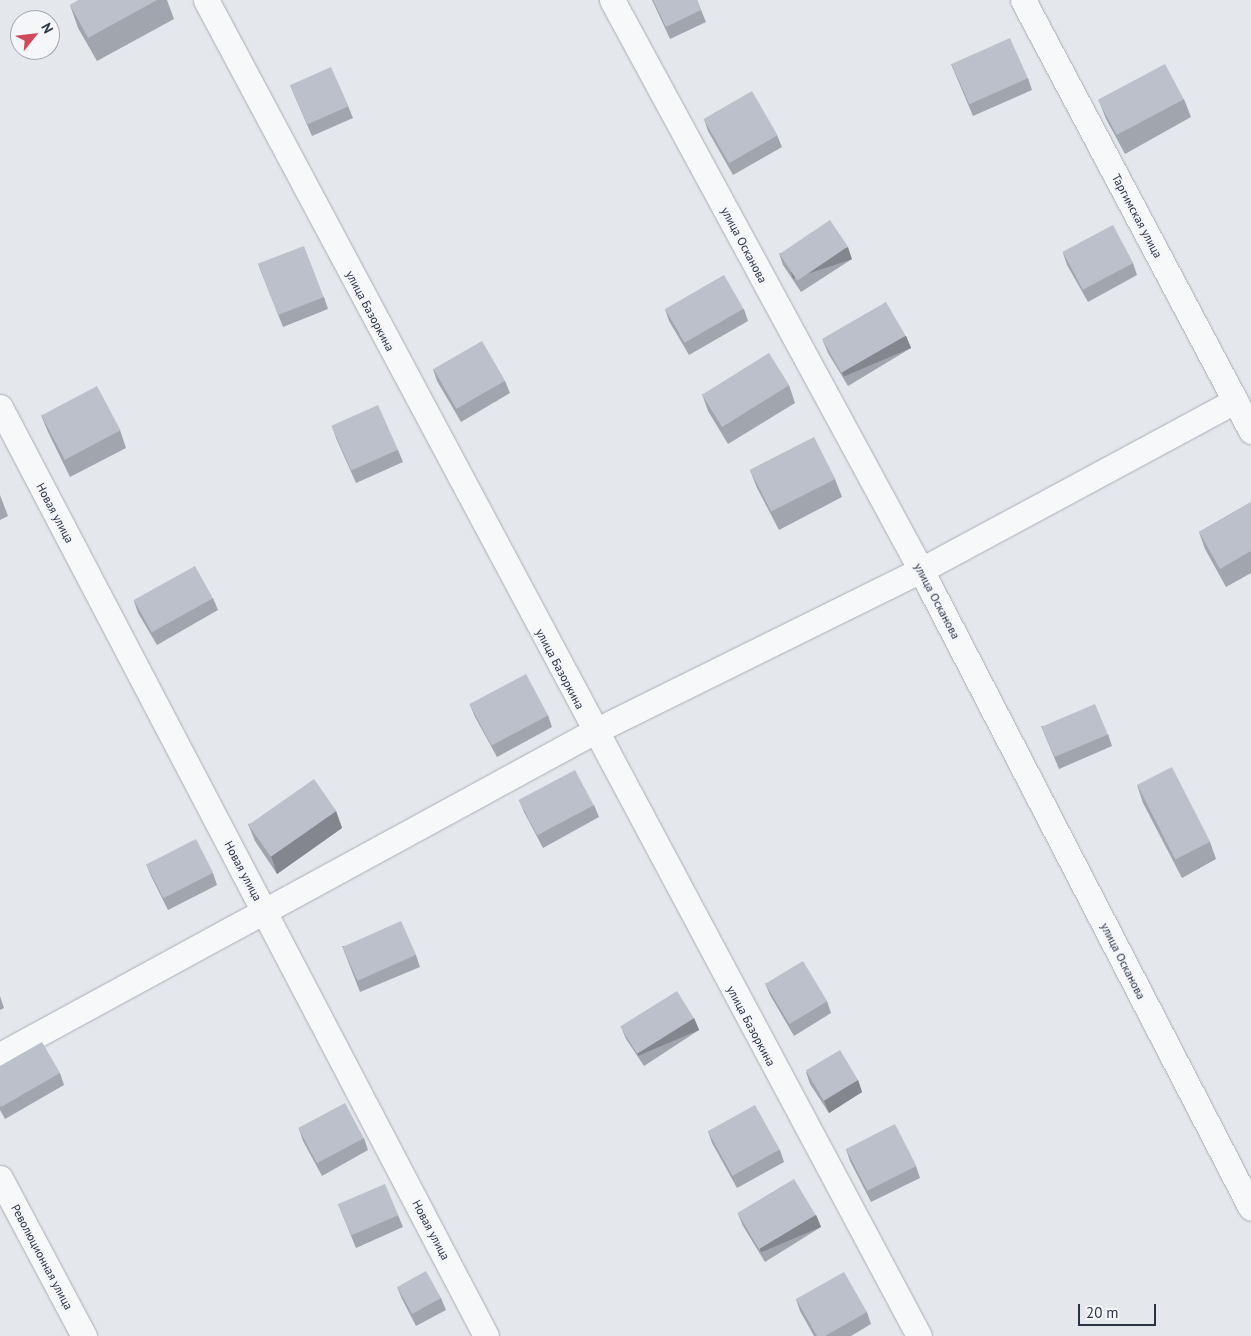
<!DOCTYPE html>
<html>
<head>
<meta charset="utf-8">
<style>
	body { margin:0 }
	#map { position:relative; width:1251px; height:1336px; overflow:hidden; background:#e4e7ec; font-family:"PT Sans",sans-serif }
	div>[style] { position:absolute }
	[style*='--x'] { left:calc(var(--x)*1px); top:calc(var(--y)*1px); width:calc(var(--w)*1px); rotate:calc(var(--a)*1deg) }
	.roads { filter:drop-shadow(0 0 1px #a9aeb7) drop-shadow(0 0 1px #a9aeb7) }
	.minor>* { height:25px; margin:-12.5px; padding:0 12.5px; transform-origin:12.5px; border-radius:12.5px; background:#f7f8fa }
	.wall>* { inset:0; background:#a1a5ae }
	.shaded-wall>* { inset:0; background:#83868d; transform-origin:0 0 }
	.building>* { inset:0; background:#bbc0ca; transform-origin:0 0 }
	span { translate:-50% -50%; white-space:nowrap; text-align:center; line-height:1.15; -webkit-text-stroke:4.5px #f4f6f9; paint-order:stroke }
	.street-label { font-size:12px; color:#2b3445 }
	.north { position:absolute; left:10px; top:10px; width:50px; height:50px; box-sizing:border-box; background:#f4f6f9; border:1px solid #a4a8b1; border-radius:50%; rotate:61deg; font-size:14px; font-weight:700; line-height:20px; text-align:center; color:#2b3445 }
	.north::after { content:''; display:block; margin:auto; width:18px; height:22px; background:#d1495b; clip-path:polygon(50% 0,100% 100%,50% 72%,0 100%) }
	.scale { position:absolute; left:1078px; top:1304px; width:78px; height:22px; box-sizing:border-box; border:2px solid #2b3445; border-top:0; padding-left:6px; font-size:15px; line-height:18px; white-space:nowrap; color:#2b3445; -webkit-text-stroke:4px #f4f6f9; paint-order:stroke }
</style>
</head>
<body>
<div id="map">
	<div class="roads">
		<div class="minor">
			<div style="--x:206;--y:0;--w:1514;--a:61.91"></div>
			<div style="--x:612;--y:0;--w:648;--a:61.54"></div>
			<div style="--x:921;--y:570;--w:718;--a:62.65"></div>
			<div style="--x:1023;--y:0;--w:488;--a:62.1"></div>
			<div style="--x:0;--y:407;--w:1048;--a:62.38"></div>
			<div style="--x:0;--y:1055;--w:675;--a:-28.58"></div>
			<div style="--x:593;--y:732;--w:366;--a:-26.3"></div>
			<div style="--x:921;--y:570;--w:357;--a:-28.3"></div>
			<div style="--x:0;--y:1178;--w:179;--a:62"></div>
		</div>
	</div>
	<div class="wall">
		<div style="clip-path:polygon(79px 0,167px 0,174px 19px,97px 61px,78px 28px,70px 5px)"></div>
		<div style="clip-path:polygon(652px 0,697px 0,706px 22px,670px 39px)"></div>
		<div style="clip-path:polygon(951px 64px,1028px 78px,1032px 90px,973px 116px)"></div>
		<div style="clip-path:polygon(290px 85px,348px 106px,353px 118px,312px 136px,295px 97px)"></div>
		<div style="clip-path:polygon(1184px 99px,1191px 117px,1125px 154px,1106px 119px,1099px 101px)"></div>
		<div style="clip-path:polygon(704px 119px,777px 135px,782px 147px,733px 175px,708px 131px)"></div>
		<div style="clip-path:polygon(779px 253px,852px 259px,801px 292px,783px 265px)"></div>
		<div style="clip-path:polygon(1063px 253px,1133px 263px,1137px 275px,1088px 302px,1067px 265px)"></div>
		<div style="clip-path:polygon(258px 264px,324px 297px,328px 309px,283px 327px)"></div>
		<div style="clip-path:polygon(665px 309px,744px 309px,748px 321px,689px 355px,669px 321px)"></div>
		<div style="clip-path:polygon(906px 336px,911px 348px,848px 386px,828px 353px,823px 341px)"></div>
		<div style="clip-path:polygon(433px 369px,505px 381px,510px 393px,461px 422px,437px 381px)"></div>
		<div style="clip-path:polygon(789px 385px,795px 403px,728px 444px,708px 411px,702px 394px)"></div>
		<div style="clip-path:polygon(41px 415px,120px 430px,126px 448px,70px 477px,48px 432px)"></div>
		<div style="clip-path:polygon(332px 426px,398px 450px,403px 462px,356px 483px,336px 438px)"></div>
		<div style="clip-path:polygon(750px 470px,835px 479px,842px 497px,779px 530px,757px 488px)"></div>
		<div style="clip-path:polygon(0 495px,8px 516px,0 520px)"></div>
		<div style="clip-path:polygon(1251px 502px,1251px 573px,1226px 587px,1205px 549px,1199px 532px)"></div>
		<div style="clip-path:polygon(213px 598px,218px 610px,157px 645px,138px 613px,134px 601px)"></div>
		<div style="clip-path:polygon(470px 705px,548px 715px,552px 727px,497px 757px,475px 717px)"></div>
		<div style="clip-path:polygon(1041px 726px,1108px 734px,1112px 746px,1059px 769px)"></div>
		<div style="clip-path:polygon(1137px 785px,1210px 842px,1216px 859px,1182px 878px,1143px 803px)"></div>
		<div style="clip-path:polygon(519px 800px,594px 805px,599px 817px,543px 848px,524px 812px)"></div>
		<div style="clip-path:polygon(336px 811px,342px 828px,277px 874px,255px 841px,248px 824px)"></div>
		<div style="clip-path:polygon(146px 864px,213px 873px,217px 885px,168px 910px,151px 876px)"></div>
		<div style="clip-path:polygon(342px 946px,416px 955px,420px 967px,360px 992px)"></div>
		<div style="clip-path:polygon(765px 983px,827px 1001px,831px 1013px,794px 1036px,770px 995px)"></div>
		<div style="clip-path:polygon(0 996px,4px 1008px,0 1010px)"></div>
		<div style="clip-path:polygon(694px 1018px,699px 1030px,644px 1066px,626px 1039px,621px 1027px)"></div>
		<div style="clip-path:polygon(0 1066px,60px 1073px,64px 1085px,5px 1119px,0 1110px)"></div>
		<div style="clip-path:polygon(806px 1072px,858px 1080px,862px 1092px,829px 1113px,810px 1084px)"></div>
		<div style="clip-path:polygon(299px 1129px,364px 1138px,368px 1150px,322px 1176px,303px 1141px)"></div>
		<div style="clip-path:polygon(708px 1131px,780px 1150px,784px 1162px,737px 1188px,712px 1143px)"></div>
		<div style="clip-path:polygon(846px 1149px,916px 1166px,920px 1178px,871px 1202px,850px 1161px)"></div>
		<div style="clip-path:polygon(338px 1204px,398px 1215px,403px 1227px,356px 1248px)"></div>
		<div style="clip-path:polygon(738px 1214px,816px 1215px,821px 1227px,765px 1262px,743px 1226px)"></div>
		<div style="clip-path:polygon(397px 1287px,441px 1298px,446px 1310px,416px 1326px,402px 1299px)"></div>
		<div style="clip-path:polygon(796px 1299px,867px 1312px,871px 1324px,851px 1336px,814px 1336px,800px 1311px)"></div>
	</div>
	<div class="shaded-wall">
		<div style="left:848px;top:247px;width:13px;height:62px;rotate:72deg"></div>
		<div style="left:906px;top:336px;width:13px;height:73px;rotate:67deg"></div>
		<div style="clip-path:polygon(336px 811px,342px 828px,277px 874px,271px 856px)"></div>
		<div style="left:694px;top:1018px;width:13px;height:66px;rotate:67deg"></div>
		<div style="clip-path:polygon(858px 1080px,862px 1092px,829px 1113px,824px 1101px)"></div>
		<div style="left:816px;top:1215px;width:13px;height:65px;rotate:67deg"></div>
	</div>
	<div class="building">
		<div style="clip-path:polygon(79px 0,157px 0,88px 38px,70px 5px)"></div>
		<div style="clip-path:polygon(653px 0,697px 0,701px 10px,666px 27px)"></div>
		<div style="left:1010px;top:38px;width:44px;height:64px;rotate:66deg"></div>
		<div style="left:1165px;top:64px;width:40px;height:76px;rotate:62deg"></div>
		<div style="left:331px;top:67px;width:43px;height:45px;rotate:66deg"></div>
		<div style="left:752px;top:91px;width:51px;height:56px;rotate:60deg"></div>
		<div style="left:830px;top:220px;width:32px;height:61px;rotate:56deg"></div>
		<div style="left:1113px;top:225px;width:43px;height:57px;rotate:62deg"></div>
		<div style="left:304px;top:246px;width:55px;height:49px;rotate:69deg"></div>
		<div style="left:724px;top:275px;width:39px;height:68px;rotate:60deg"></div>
		<div style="left:886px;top:302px;width:39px;height:74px;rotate:60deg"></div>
		<div style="left:482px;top:341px;width:46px;height:56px;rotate:60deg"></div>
		<div style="left:769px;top:353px;width:38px;height:79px;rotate:58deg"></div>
		<div style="left:97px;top:386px;width:50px;height:63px;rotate:62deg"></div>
		<div style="left:378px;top:405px;width:49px;height:51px;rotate:66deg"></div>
		<div style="left:814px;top:437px;width:47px;height:72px;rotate:63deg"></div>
		<div style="clip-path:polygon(1251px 502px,1251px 551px,1220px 569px,1199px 532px)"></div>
		<div style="left:195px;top:566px;width:37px;height:70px;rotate:61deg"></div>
		<div style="left:526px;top:674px;width:47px;height:64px;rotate:62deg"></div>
		<div style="left:1095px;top:704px;width:33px;height:58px;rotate:67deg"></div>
		<div style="left:1172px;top:767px;width:84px;height:39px;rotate:63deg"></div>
		<div style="left:575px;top:770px;width:40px;height:64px;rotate:62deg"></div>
		<div style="left:314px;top:779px;width:39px;height:80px;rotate:55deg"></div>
		<div style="left:196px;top:839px;width:38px;height:56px;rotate:63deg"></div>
		<div style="left:401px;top:921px;width:37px;height:64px;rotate:66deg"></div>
		<div style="left:803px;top:961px;width:47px;height:44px;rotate:59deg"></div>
		<div style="left:677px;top:991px;width:32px;height:67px;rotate:58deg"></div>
		<div style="clip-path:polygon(42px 1042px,60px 1073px,1px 1107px,0 1105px,0 1066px)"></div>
		<div style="left:840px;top:1050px;width:35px;height:40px;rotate:59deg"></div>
		<div style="left:345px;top:1103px;width:40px;height:53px;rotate:62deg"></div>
		<div style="left:755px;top:1105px;width:51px;height:54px;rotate:61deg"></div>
		<div style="left:895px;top:1124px;width:47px;height:55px;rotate:63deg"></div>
		<div style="left:794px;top:1179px;width:42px;height:66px;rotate:59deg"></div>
		<div style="left:385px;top:1184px;width:34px;height:51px;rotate:67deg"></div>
		<div style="left:426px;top:1271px;width:31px;height:33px;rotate:61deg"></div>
		<div style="clip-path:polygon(844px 1272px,867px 1312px,825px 1336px,817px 1336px,796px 1299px)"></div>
	</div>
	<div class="street-label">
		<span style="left:1137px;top:216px;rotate:62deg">Таргимская улица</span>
		<span style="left:744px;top:245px;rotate:62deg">улица Осканова</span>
		<span style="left:370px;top:311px;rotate:62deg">улица Базоркина</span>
		<span style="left:55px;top:513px;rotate:62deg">Новая улица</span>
		<span style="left:937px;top:601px;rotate:62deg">улица Осканова</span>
		<span style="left:560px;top:669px;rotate:62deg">улица Базоркина</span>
		<span style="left:243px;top:871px;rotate:62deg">Новая улица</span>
		<span style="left:1123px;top:961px;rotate:63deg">улица Осканова</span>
		<span style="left:751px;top:1026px;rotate:62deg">улица Базоркина</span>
		<span style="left:431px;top:1230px;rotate:62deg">Новая улица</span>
		<span style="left:42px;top:1257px;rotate:62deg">Революционная улица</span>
	</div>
	<div class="north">N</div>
	<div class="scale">20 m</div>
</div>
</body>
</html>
